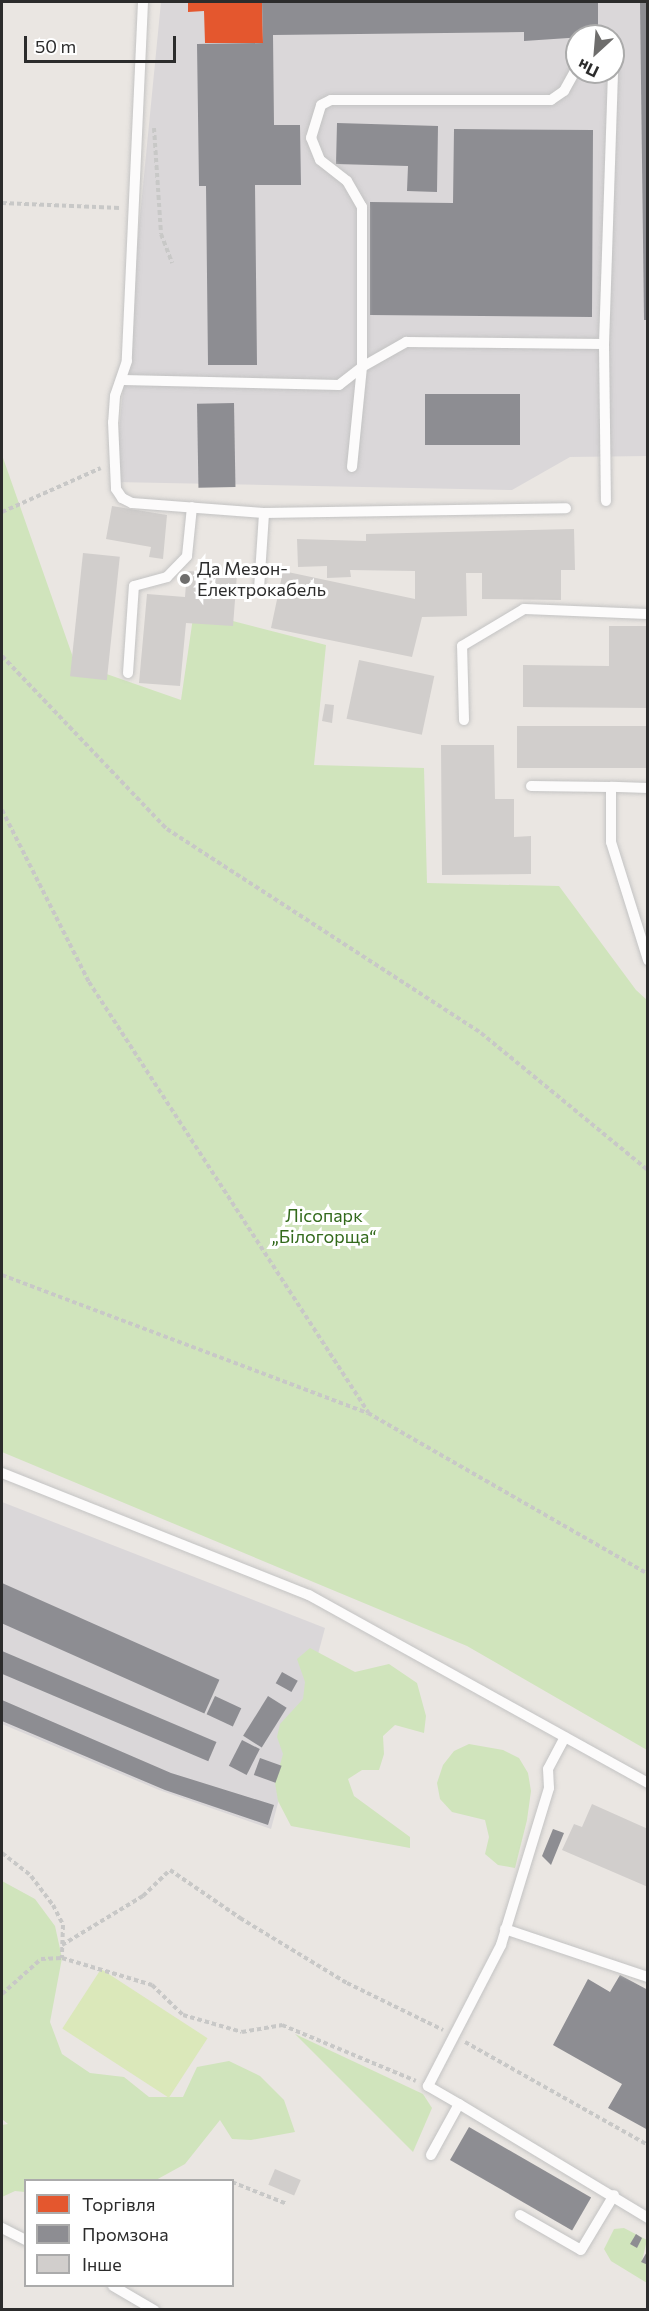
<!DOCTYPE html>
<html>
<head>
<meta charset="utf-8">
<style>
	body { margin:0 }
	#map { position:relative; width:649px; height:2311px; overflow:hidden; background:#eae6e2; font-family:Commissioner,sans-serif }
	div>[style] { position:absolute }
	[style*='--x'] { left:calc(var(--x)*1px); top:calc(var(--y)*1px); width:calc(var(--w)*1px); rotate:calc(var(--a)*1deg) }
	.industrial>* { inset:0; background:#dad7d9 }
	.green>* { inset:0; background:#d0e4bc }
	.pitch>* { inset:0; background:#dbe8ba; transform-origin:0 0 }
	.shops>* { inset:0; background:#e4572e }
	.industry>* { inset:0; background:#8d8d92; transform-origin:0 0 }
	.building>* { inset:0; background:#d1cecc; transform-origin:0 0 }
	.path>* { height:4px; margin-top:-2px; transform-origin:0; background:repeating-linear-gradient(90deg,#c8c8c7 0 4.5px,transparent 0 7.5px) }
	.roads { filter:drop-shadow(0 0 2px #c3c3c3) drop-shadow(0 0 2px #c3c3c3) }
	.service>* { height:10px; margin:-5px; padding:0 5px; transform-origin:5px; border-radius:5px; background:#fcfbfb }
	.dots>* { width:16px; height:16px; translate:-50% -50%; box-sizing:border-box; border:3px solid #fff; border-radius:50% }
	span { translate:-50% -50%; white-space:nowrap; text-align:center; line-height:1.15; -webkit-text-stroke:6px #fff; paint-order:stroke }
	.poi-label { font-size:18px; color:#2c2c2c }
	.left { translate:0 -50%; text-align:left }
	.park-label { font-size:18px; color:#336a1c }
	.frame { position:absolute; inset:0; border:3px solid #2c2c2c; pointer-events:none }
	.legend { position:absolute; left:24px; top:2179px; width:210px; height:108px; box-sizing:border-box; background:#fff; border:2px solid #ababab; margin:0; padding:8px 10px; list-style:none; font-size:18px; color:#2c2c2c }
	.legend li { display:flex; align-items:center; gap:12px; height:30px }
	.legend b { width:30px; border:2px solid #ababab }
	.north { position:absolute; left:565px; top:24px; width:60px; height:60px; box-sizing:border-box; background:#fff; border:2px solid #ababab; border-radius:50%; rotate:206deg; font-size:16px; font-weight:700; line-height:24px; text-align:center; color:#2c2c2c }
	.north::after { content:''; display:block; margin:auto; width:21px; height:27px; background:#6e6d6c; clip-path:polygon(50% 0,100% 100%,50% 72%,0 100%) }
	.scale { position:absolute; left:24px; top:36px; width:152px; height:27px; box-sizing:border-box; border:3px solid #2c2c2c; border-top:0; padding-left:8px; font-size:18px; line-height:21px; white-space:nowrap; color:#2c2c2c; -webkit-text-stroke:4px #fff; paint-order:stroke }
</style>
</head>
<body>
<div id="map">
	<div class="industrial">
		<div style="clip-path:polygon(evenodd,161px 2px,647px 2px,647px 456px,570px 457px,512px 490px,114px 482px,161px 2px,577px 36px,613px 36px,613px 72px,577px 72px,577px 36px)"></div>
		<div style="clip-path:polygon(2px 1502px,325px 1628px,271px 1829px,159px 1790px,2px 1724px)"></div>
	</div>
	<div class="green">
		<div style="clip-path:polygon(2px 455px,75px 663px,181px 700px,194px 611px,326px 645px,314px 765px,424px 768px,427px 883px,559px 886px,636px 990px,647px 1000px,647px 1750px,467px 1646px,2px 1452px)"></div>
		<div style="clip-path:polygon(310px 1648px,355px 1672px,389px 1664px,417px 1683px,426px 1716px,424px 1733px,395px 1725px,383px 1736px,384px 1754px,379px 1770px,362px 1770px,348px 1779px,354px 1796px,410px 1837px,410px 1848px,291px 1826px,278px 1801px,275px 1783px,283px 1754px,277px 1737px,280px 1724px,303px 1699px,305px 1682px,297px 1659px)"></div>
		<div style="clip-path:polygon(469px 1744px,503px 1750px,519px 1758px,528px 1773px,531px 1791px,527px 1820px,515px 1868px,498px 1865px,485px 1854px,489px 1837px,485px 1820px,452px 1812px,440px 1799px,437px 1783px,443px 1765px,454px 1751px)"></div>
		<div style="clip-path:polygon(2px 1881px,35px 1899px,55px 1926px,62px 1958px,50px 2022px,62px 2054px,90px 2073px,124px 2077px,149px 2097px,183px 2097px,197px 2067px,229px 2061px,260px 2076px,284px 2100px,295px 2132px,251px 2140px,232px 2139px,220px 2120px,185px 2164px,156px 2180px,26px 2180px,25px 2192px,15px 2191px,2px 2197px,2px 2125px,8px 2124px,2px 2119px)"></div>
		<div style="clip-path:polygon(295px 2034px,423px 2094px,432px 2108px,413px 2152px)"></div>
		<div style="clip-path:polygon(624px 2228px,647px 2240px,642px 2261px,647px 2265px,647px 2283px,611px 2261px,604px 2249px,614px 2229px)"></div>
	</div>
	<div class="pitch">
		<div style="left:101px;top:1969px;width:127px;height:71px;rotate:33deg"></div>
	</div>
	<div class="shops">
		<div style="clip-path:polygon(188px 2px,262px 2px,263px 43px,205px 43px,204px 11px,188px 12px)"></div>
	</div>
	<div class="industry">
		<div style="clip-path:polygon(262px 2px,598px 2px,598px 36px,524px 41px,524px 32px,273px 35px,274px 125px,300px 125px,301px 185px,255px 185px,257px 365px,208px 365px,206px 186px,199px 186px,197px 44px,263px 43px)"></div>
		<div style="clip-path:polygon(640px 2px,648px 2px,648px 320px,644px 320px)"></div>
		<div style="clip-path:polygon(337px 123px,438px 126px,437px 192px,407px 191px,408px 166px,336px 164px)"></div>
		<div style="clip-path:polygon(454px 129px,593px 130px,592px 317px,370px 315px,370px 202px,453px 203px)"></div>
		<div style="left:425px;top:394px;width:95px;height:51px"></div>
		<div style="left:234px;top:403px;width:84px;height:37px;rotate:89deg"></div>
		<div style="left:2px;top:1583px;width:238px;height:37px;rotate:24deg"></div>
		<div style="left:2px;top:1651px;width:233px;height:21px;rotate:23deg"></div>
		<div style="left:282px;top:1672px;width:18px;height:13px;rotate:29deg"></div>
		<div style="left:215px;top:1696px;width:29px;height:20px;rotate:25deg"></div>
		<div style="left:268px;top:1696px;width:22px;height:47px;rotate:32deg"></div>
		<div style="clip-path:polygon(2px 1700px,171px 1773px,274px 1805px,268px 1825px,165px 1790px,2px 1721px)"></div>
		<div style="left:242px;top:1740px;width:20px;height:29px;rotate:27deg"></div>
		<div style="left:260px;top:1758px;width:23px;height:18px;rotate:20deg"></div>
		<div style="clip-path:polygon(553px 1829px,564px 1833px,551px 1865px,542px 1856px)"></div>
		<div style="clip-path:polygon(620px 1975px,648px 1990px,648px 2130px,608px 2108px,622px 2084px,553px 2045px,588px 1979px,610px 1992px)"></div>
		<div style="left:469px;top:2127px;width:141px;height:38px;rotate:30deg"></div>
		<div style="clip-path:polygon(636px 2234px,642px 2238px,637px 2248px,630px 2244px)"></div>
		<div style="clip-path:polygon(648px 2250px,648px 2265px,641px 2262px)"></div>
	</div>
	<div class="building">
		<div style="clip-path:polygon(112px 506px,167px 515px,163px 559px,149px 557px,151px 547px,106px 539px)"></div>
		<div style="clip-path:polygon(574px 529px,575px 570px,561px 570px,561px 600px,482px 599px,482px 573px,466px 573px,467px 616px,422px 617px,412px 657px,271px 628px,283px 571px,415px 599px,415px 571px,350px 570px,351px 577px,327px 578px,327px 566px,298px 567px,297px 539px,366px 541px,366px 534px)"></div>
		<div style="left:83px;top:553px;width:37px;height:124px;rotate:6deg"></div>
		<div style="clip-path:polygon(187px 571px,237px 574px,233px 626px,186px 623px,180px 686px,139px 683px,147px 594px,185px 597px)"></div>
		<div style="clip-path:polygon(609px 626px,648px 626px,648px 708px,523px 707px,523px 665px,609px 666px)"></div>
		<div style="left:359px;top:660px;width:77px;height:60px;rotate:12deg"></div>
		<div style="clip-path:polygon(325px 704px,334px 705px,332px 723px,322px 721px)"></div>
		<div style="left:517px;top:726px;width:131px;height:42px"></div>
		<div style="clip-path:polygon(441px 745px,494px 745px,495px 799px,514px 799px,514px 837px,531px 836px,531px 874px,442px 875px)"></div>
		<div style="clip-path:polygon(592px 1804px,648px 1829px,648px 1887px,562px 1850px,574px 1824px,582px 1827px)"></div>
		<div style="left:275px;top:2169px;width:28px;height:17px;rotate:23deg"></div>
	</div>
	<div class="path">
		<div style="--x:154;--y:128;--w:106;--a:86.2"></div>
		<div style="--x:161;--y:234;--w:31;--a:69"></div>
		<div style="--x:2;--y:203;--w:118;--a:2.4"></div>
		<div style="--x:2;--y:512;--w:108;--a:-24"></div>
		<div style="--x:2;--y:656;--w:239;--a:46.4"></div>
		<div style="--x:167;--y:829;--w:374;--a:33"></div>
		<div style="--x:481;--y:1033;--w:216;--a:39.4"></div>
		<div style="--x:2;--y:810;--w:193;--a:63.2"></div>
		<div style="--x:89;--y:982;--w:513;--a:57.02"></div>
		<div style="--x:2;--y:1275;--w:391;--a:20.7"></div>
		<div style="--x:368;--y:1413;--w:323;--a:29.9"></div>
		<div style="--x:2;--y:1853;--w:37;--a:38"></div>
		<div style="--x:31;--y:1876;--w:36;--a:53"></div>
		<div style="--x:53;--y:1905;--w:22;--a:63"></div>
		<div style="--x:63;--y:1925;--w:33;--a:92"></div>
		<div style="--x:62;--y:1945;--w:95;--a:-31.2"></div>
		<div style="--x:143;--y:1896;--w:37;--a:-44"></div>
		<div style="--x:170;--y:1870;--w:85;--a:34.4"></div>
		<div style="--x:240;--y:1918;--w:125;--a:31.3"></div>
		<div style="--x:347;--y:1983;--w:107;--a:26.1"></div>
		<div style="--x:2;--y:1994;--w:52;--a:-41.9"></div>
		<div style="--x:41;--y:1959;--w:21;--a:-3"></div>
		<div style="--x:62;--y:1958;--w:94;--a:16.7"></div>
		<div style="--x:152;--y:1985;--w:43;--a:44.1"></div>
		<div style="--x:183;--y:2015;--w:61;--a:16.1"></div>
		<div style="--x:242;--y:2032;--w:41;--a:-9.9"></div>
		<div style="--x:282;--y:2025;--w:145;--a:22.7"></div>
		<div style="--x:465;--y:2042;--w:210;--a:29.4"></div>
		<div style="--x:232;--y:2182;--w:59;--a:21.8"></div>
	</div>
	<div class="roads">
		<div class="service">
			<div style="--x:143;--y:2;--w:359;--a:92.6"></div>
			<div style="--x:127;--y:361;--w:37;--a:109"></div>
			<div style="--x:115;--y:396;--w:26;--a:94"></div>
			<div style="--x:113;--y:422;--w:67;--a:87.4"></div>
			<div style="--x:116;--y:489;--w:11;--a:56"></div>
			<div style="--x:122;--y:498;--w:11;--a:27"></div>
			<div style="--x:132;--y:503;--w:132;--a:4.3"></div>
			<div style="--x:264;--y:513;--w:302;--a:-0.9"></div>
			<div style="--x:604;--y:344;--w:157;--a:89.3"></div>
			<div style="--x:123;--y:380;--w:216;--a:1.3"></div>
			<div style="--x:339;--y:385;--w:29;--a:-38"></div>
			<div style="--x:362;--y:367;--w:51;--a:-29.6"></div>
			<div style="--x:406;--y:342;--w:198;--a:0.6"></div>
			<div style="--x:604;--y:344;--w:276;--a:-88.1"></div>
			<div style="--x:352;--y:467;--w:100;--a:-84.3"></div>
			<div style="--x:362;--y:367;--w:160;--a:-90"></div>
			<div style="--x:362;--y:207;--w:30;--a:-120"></div>
			<div style="--x:347;--y:181;--w:34;--a:-142"></div>
			<div style="--x:320;--y:160;--w:24;--a:-112"></div>
			<div style="--x:311;--y:138;--w:34;--a:-73"></div>
			<div style="--x:321;--y:105;--w:11;--a:-27"></div>
			<div style="--x:331;--y:100;--w:220;--a:0"></div>
			<div style="--x:551;--y:100;--w:16;--a:-35"></div>
			<div style="--x:564;--y:91;--w:26;--a:-61"></div>
			<div style="--x:259;--y:589;--w:76;--a:-86.2"></div>
			<div style="--x:128;--y:673;--w:87;--a:-86.1"></div>
			<div style="--x:134;--y:586;--w:34;--a:-15"></div>
			<div style="--x:167;--y:577;--w:29;--a:-46"></div>
			<div style="--x:187;--y:556;--w:49;--a:-84.2"></div>
			<div style="--x:464;--y:720;--w:74;--a:-91.5"></div>
			<div style="--x:462;--y:646;--w:72;--a:-30.8"></div>
			<div style="--x:524;--y:609;--w:124;--a:2.3"></div>
			<div style="--x:531;--y:786;--w:80;--a:0.7"></div>
			<div style="--x:648;--y:788;--w:37;--a:-178"></div>
			<div style="--x:611;--y:787;--w:55;--a:90"></div>
			<div style="--x:611;--y:842;--w:124;--a:72.6"></div>
			<div style="--x:2;--y:1473;--w:330;--a:21.7"></div>
			<div style="--x:309;--y:1595;--w:388;--a:29"></div>
			<div style="--x:505;--y:1929;--w:151;--a:18.6"></div>
			<div style="--x:459;--y:2104;--w:221;--a:31.1"></div>
			<div style="--x:431;--y:2155;--w:58;--a:-61.2"></div>
			<div style="--x:459;--y:2104;--w:36;--a:-150"></div>
			<div style="--x:428;--y:2086;--w:159;--a:-62.6"></div>
			<div style="--x:501;--y:1945;--w:164;--a:-73"></div>
			<div style="--x:549;--y:1788;--w:19;--a:-93"></div>
			<div style="--x:548;--y:1769;--w:36;--a:-62"></div>
			<div style="--x:520;--y:2215;--w:70;--a:29.8"></div>
			<div style="--x:581;--y:2250;--w:64;--a:-59"></div>
			<div style="--x:2;--y:2228;--w:27;--a:27"></div>
			<div style="--x:113;--y:2286;--w:48;--a:30.3"></div>
		</div>
	</div>
	<div class="dots">
		<div style="left:185px;top:579px;background:#6e6d6c"></div>
	</div>
	<div class="poi-label">
		<span class="left" style="left:197px;top:579px">Да Мезон-<br>Електрокабель</span>
	</div>
	<div class="park-label">
		<span style="left:324px;top:1226px">Лісопарк<br>„Білогорща“</span>
	</div>
	<div class="frame"></div>
	<ul class="legend">
	<li><b style="height:16px;background:#e4572e"></b>Торгівля</li>
	<li><b style="height:16px;background:#8d8d92"></b>Промзона</li>
	<li><b style="height:16px;background:#d1cecc"></b>Інше</li>
	</ul>
	<div class="north">Пн</div>
	<div class="scale">50 m</div>
</div>
</body>
</html>
